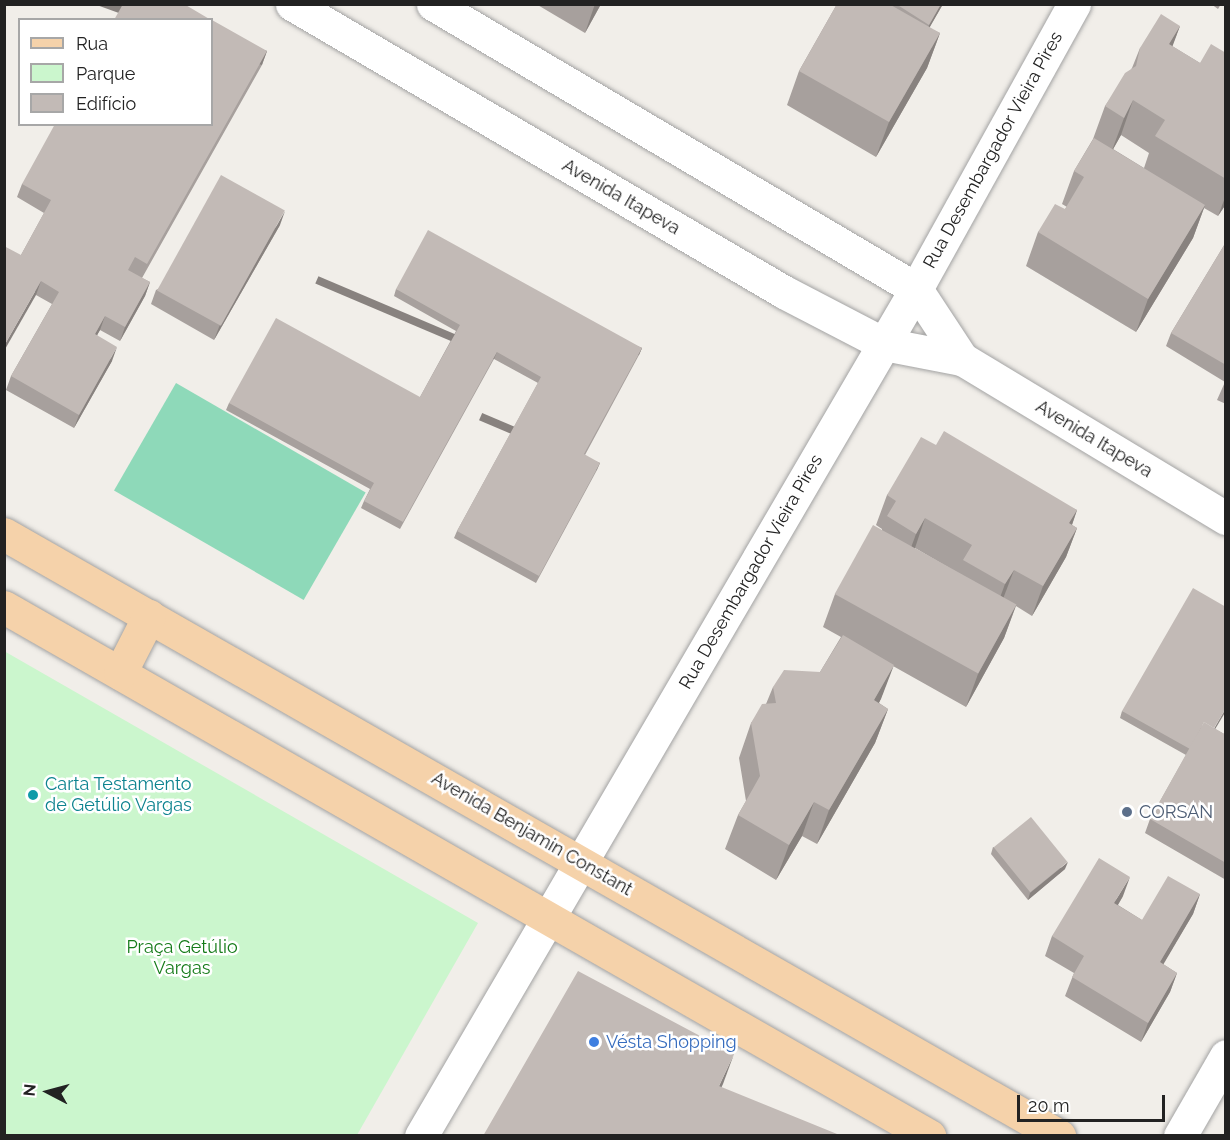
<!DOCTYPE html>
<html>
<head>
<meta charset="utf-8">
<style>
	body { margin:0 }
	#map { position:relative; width:1230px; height:1140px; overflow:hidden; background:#f1eee9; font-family:Raleway,sans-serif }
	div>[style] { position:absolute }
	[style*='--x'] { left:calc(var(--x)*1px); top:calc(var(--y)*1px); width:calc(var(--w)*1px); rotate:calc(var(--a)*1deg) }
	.park>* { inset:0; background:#cbf6cd }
	.pitch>* { inset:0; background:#8ed9b9; transform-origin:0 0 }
	.roads { filter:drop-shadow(0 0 2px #a3a3a3) drop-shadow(0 0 2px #a3a3a3) }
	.minor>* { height:33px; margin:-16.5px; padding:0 16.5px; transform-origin:16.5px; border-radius:16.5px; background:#fff }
	.major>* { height:33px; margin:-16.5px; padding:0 16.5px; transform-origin:16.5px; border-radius:16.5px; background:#f5d2aa }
	.wall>* { inset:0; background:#a7a09d }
	.shaded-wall>* { inset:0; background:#88827f; transform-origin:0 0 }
	.building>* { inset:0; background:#c2bab6; transform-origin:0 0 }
	.dots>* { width:16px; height:16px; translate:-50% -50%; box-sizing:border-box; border:3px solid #fff; border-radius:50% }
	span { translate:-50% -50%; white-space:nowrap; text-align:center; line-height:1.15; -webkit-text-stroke:5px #fff; paint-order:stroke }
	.street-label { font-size:18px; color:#222 }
	.culture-label { font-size:18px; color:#0d838f }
	.left { translate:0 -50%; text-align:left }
	.service-label { font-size:18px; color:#4e5e75 }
	.park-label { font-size:18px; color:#157b19 }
	.shop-label { font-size:18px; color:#366cbe }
	.frame { position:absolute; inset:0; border:6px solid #222; pointer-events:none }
	.legend { position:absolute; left:18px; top:18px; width:195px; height:108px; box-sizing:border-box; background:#fff; border:2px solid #a7a7a7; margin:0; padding:8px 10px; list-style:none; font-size:18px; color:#222 }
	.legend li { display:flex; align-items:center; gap:12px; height:30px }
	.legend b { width:30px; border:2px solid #a7a7a7 }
	.north { position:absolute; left:18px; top:1062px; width:60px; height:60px; -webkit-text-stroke:4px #fff; paint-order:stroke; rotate:276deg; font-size:16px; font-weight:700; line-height:24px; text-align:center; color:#222 }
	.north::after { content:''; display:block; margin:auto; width:21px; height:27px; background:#222; clip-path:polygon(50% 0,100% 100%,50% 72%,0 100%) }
	.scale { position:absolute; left:1017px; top:1095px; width:148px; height:27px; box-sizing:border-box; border:3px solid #222; border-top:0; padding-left:8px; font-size:18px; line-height:21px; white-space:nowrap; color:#222; -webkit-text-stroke:4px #fff; paint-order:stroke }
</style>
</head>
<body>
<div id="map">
	<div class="park">
		<div style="clip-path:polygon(4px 651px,478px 923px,357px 1135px,5px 1135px)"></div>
	</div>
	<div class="pitch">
		<div style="left:176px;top:383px;width:219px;height:124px;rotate:30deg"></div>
	</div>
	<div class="roads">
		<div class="minor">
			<div style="--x:292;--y:4;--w:570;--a:30.34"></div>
			<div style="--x:784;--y:292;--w:113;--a:27.5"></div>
			<div style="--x:884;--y:344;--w:79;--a:10.9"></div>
			<div style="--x:962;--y:359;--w:308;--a:31.1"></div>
			<div style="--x:433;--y:4;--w:561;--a:30.54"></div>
			<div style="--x:916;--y:289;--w:84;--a:56.7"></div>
			<div style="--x:421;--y:1136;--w:981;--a:-59.7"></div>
			<div style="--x:916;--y:289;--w:326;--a:-61"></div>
			<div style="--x:1180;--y:1136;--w:92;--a:-60.1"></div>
		</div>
		<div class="major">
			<div style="--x:4;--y:534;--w:1215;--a:29.71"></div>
			<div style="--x:4;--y:607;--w:1066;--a:29.76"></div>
			<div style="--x:120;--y:673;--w:64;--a:-63"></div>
		</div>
	</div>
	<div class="wall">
		<div style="clip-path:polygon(536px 4px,601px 4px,585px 33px)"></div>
		<div style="clip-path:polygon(837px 4px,943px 4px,929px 28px,940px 33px,927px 68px,876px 157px,787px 105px,799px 71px)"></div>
		<div style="clip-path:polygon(1211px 4px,1221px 4px,1218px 9px)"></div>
		<div style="clip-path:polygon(evenodd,1180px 26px,1172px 46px,1200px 63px,1226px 53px,1226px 204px,1218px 216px,1204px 208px,1193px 238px,1136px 332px,1026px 266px,1038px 232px,1065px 209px,1067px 207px,1062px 204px,1074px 171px,1093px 139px,1105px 106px,1132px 68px,1140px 48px,1180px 26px,1121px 135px,1149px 153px,1144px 168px,1113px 149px,1121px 135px)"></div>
		<div style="clip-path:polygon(267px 51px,262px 65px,142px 278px,150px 282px,145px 296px,120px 341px,100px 330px,97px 335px,112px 361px,74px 428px,6px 390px,11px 376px,52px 304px,36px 295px,21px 255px,44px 213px,17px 197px,22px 184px)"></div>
		<div style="clip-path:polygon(280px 225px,214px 340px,151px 304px,156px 290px)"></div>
		<div style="clip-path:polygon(1226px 242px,1226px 404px,1217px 400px,1225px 382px,1166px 346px,1171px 333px)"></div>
		<div style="clip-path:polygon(396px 289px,642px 348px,639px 355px,585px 455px,597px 470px,536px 583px,454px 538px,457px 531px,538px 383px,494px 359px,400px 529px,361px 508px,364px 501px,370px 489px,226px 410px,229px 403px,420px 397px,456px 331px,394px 296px)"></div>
		<div style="clip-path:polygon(evenodd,936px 445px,1077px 510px,1072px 525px,1077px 528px,1066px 557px,1032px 616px,1016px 606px,1004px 638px,966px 707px,893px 666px,879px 703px,888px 709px,875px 743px,817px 844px,802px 836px,776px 880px,725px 849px,738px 815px,746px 801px,739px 758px,751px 723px,766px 704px,773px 687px,820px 672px,841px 637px,823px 627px,835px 594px,882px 530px,882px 529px,876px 525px,887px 495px,936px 445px,914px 548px,915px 548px,958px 573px,914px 548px)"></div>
		<div style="clip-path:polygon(1122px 711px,1215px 729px,1226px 735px,1226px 880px,1145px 833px,1150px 819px,1186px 755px,1120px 718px)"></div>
		<div style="clip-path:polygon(993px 847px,1065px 869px,1028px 900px,991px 854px)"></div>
		<div style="clip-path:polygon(1200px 894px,1193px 914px,1163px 964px,1177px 973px,1170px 992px,1141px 1042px,1065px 996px,1074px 973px,1045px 956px,1052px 936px,1123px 896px,1118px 905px,1142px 920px)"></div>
	</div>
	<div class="shaded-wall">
		<div style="clip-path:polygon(595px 4px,601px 4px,585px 33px)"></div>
		<div style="clip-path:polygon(941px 4px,943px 4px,927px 32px,929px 25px)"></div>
		<div style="clip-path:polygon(1180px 26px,1167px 61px,1169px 44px)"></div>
		<div style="clip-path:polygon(940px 33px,927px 68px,876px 157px,889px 122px)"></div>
		<div style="left:267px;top:51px;width:15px;height:244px;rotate:110deg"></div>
		<div style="clip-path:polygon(1133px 100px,1121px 135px,1111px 153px,1124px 118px)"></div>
		<div style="clip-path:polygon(1226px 195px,1226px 204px,1218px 216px)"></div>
		<div style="clip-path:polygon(1205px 205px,1193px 238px,1136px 332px,1148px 299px)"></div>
		<div style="clip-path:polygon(285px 211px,280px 225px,214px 340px,219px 327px)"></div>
		<div style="clip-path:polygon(41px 281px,36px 295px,4px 351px,4px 346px)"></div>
		<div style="clip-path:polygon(150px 282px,145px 296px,120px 341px,125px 327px)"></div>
		<div style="clip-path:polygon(105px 316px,100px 330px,90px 348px,95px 334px)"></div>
		<div style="clip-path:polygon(117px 347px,112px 361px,74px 428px,79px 415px)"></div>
		<div style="left:642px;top:348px;width:8px;height:121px;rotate:113deg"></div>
		<div style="left:497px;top:352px;width:8px;height:194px;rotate:113deg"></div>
		<div style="left:600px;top:463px;width:8px;height:128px;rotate:113deg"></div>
		<div style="clip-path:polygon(1077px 510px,1067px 539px,1069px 523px)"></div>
		<div style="clip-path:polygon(925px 518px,915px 548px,905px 564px,916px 534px)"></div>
		<div style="clip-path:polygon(1077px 528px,1066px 557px,1032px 616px,1043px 586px)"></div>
		<div style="clip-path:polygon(1014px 570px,1003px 599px,994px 614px,1005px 584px)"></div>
		<div style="clip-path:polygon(1016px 605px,1004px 638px,966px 707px,978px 674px)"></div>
		<div style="clip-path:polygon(894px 665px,881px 699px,861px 735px,874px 700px)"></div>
		<div style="clip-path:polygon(1226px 708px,1226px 711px,1208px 741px,1211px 734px)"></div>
		<div style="clip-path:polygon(888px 709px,875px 743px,817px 844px,829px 810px)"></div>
		<div style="clip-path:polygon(814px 802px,802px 836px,776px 880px,789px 845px)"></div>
		<div style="clip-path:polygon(1068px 862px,1065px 869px,1028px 900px,1030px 893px)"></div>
		<div style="clip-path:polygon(1130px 877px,1123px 896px,1107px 923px,1114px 903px)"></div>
		<div style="clip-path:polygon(1200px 894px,1193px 914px,1153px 982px,1160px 962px)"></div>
		<div style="clip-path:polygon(1177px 973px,1170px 992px,1141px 1042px,1148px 1023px)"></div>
		<div style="clip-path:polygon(734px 1054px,723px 1084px,708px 1116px,719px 1086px)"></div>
	</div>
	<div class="building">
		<div style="clip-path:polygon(123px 4px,184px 4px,211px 20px,114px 20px)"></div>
		<div style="clip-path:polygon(837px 4px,889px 4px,940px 33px,889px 122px,799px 71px)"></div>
		<div style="clip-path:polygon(896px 4px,941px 4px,929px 25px)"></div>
		<div style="clip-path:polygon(1161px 14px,1180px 26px,1169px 44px,1200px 63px,1211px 44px,1226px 53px,1226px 179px,1155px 136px,1165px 120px,1133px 100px,1124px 118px,1105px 106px,1125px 73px,1136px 66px,1140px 48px)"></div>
		<div style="clip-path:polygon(212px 20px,267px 51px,147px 264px,135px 257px,128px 270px,150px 282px,125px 327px,105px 316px,95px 334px,117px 347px,79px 415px,11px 376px,59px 292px,41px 281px,4px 346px,4px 246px,21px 255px,51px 200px,22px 184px,55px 124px,212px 124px)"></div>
		<div style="clip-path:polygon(1094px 138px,1205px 205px,1148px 299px,1038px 232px,1055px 204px,1065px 209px,1084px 177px,1074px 171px)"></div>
		<div style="left:221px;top:175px;width:73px;height:132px;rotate:29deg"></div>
		<div style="clip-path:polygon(428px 230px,642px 348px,584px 454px,600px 463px,539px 576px,457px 531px,541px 377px,497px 352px,403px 522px,364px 501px,374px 483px,229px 403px,276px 318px,420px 397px,460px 325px,396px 289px)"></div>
		<div style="clip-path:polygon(1226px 242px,1226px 365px,1171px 333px)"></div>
		<div style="clip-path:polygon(944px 431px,1077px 510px,1069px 523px,1077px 528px,1043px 586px,1014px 570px,1005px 584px,963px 560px,972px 545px,925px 518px,916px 534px,887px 516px,896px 501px,887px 495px,921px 437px,936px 445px)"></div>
		<div style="left:873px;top:525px;width:164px;height:79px;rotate:29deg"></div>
		<div style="clip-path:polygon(1193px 588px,1226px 607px,1226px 708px,1214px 728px,1204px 722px,1190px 749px,1122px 711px)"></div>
		<div style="clip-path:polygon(843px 635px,894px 665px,874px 700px,888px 709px,829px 810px,814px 802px,789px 845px,738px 815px,760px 776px,751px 723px,762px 704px,776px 703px,773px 687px,784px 670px,820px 672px)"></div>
		<div style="clip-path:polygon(1204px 722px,1226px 735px,1226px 863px,1150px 819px)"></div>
		<div style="left:1031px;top:817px;width:58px;height:48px;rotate:51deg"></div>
		<div style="clip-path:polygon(1099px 858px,1130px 877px,1114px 903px,1142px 920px,1168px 876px,1200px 894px,1160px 962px,1177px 973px,1148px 1023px,1072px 977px,1084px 956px,1052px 936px)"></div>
		<div style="clip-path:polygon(578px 971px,734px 1054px,719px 1086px,842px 1136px,483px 1136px)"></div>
	</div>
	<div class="dots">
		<div style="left:33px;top:795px;background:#0f9aa8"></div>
		<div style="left:1127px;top:812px;background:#5c6f8a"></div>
		<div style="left:594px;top:1042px;background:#3f7fe0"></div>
	</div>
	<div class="street-label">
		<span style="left:993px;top:150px;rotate:-61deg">Rua Desembargador Vieira Pires</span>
		<span style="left:621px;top:197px;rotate:30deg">Avenida Itapeva</span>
		<span style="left:1094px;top:439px;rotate:31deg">Avenida Itapeva</span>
		<span style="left:751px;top:572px;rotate:-60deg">Rua Desembargador Vieira Pires</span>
		<span style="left:532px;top:834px;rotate:30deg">Avenida Benjamin Constant</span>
	</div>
	<div class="culture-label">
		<span class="left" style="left:45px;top:795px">Carta Testamento<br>de Getúlio Vargas</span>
	</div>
	<div class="service-label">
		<span class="left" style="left:1139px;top:812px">CORSAN</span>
	</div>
	<div class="park-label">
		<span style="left:182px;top:958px">Praça Getúlio<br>Vargas</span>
	</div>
	<div class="shop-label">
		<span class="left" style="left:606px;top:1042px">Vésta Shopping</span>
	</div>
	<div class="frame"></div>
	<ul class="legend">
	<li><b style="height:8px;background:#f5d2aa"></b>Rua</li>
	<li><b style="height:16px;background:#cbf6cd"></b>Parque</li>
	<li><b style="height:16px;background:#c2bab6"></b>Edifício</li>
	</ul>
	<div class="north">N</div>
	<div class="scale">20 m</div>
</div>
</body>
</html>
